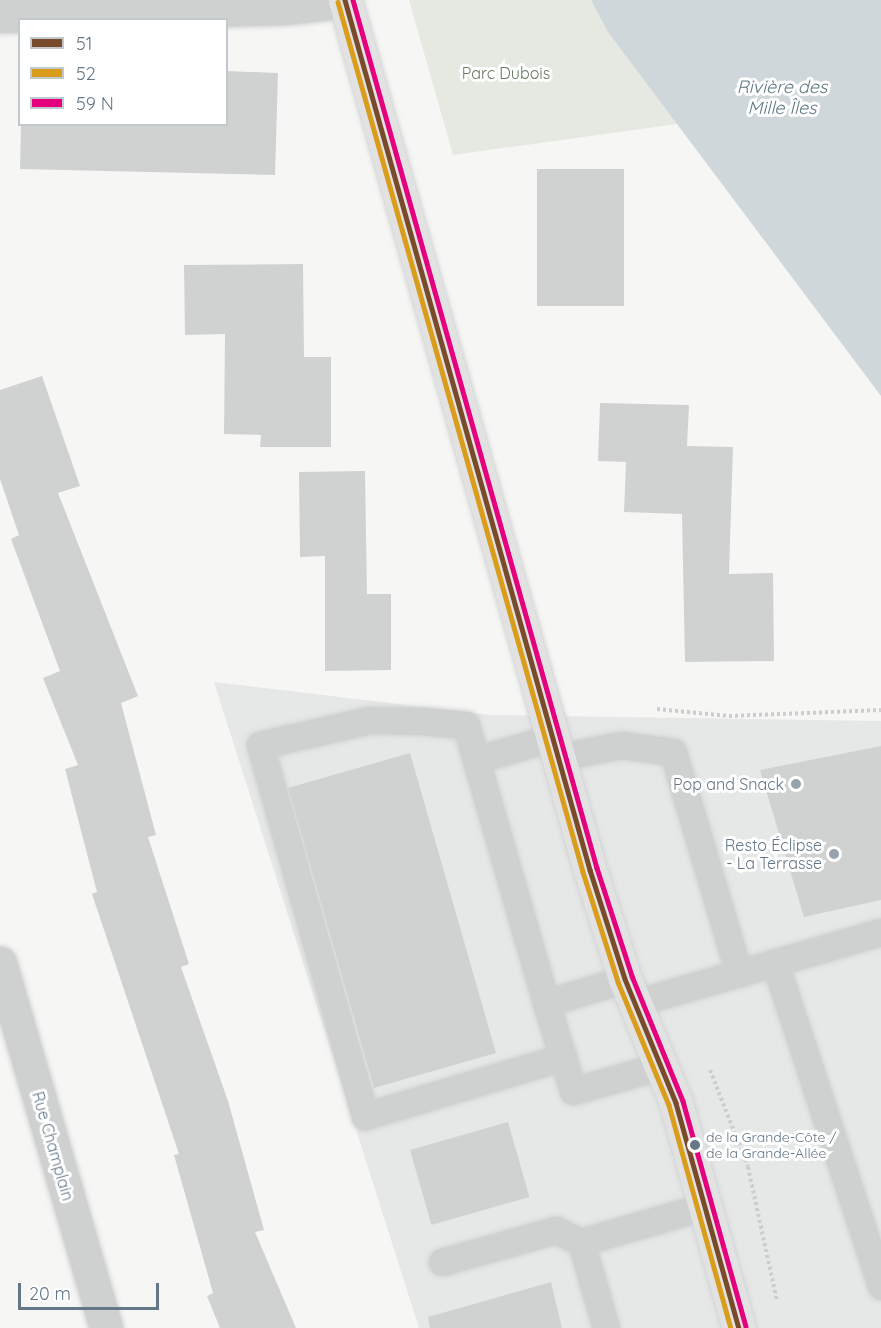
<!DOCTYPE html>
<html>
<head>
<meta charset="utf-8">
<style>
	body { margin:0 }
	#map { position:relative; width:881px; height:1328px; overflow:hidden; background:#f6f6f4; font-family:Quicksand,sans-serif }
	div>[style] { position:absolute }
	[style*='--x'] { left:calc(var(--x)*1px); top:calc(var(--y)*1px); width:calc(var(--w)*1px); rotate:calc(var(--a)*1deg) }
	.built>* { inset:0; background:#e6e8e7 }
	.green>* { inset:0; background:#e6e9e2 }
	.water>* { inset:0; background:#d0d7db }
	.building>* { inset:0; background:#d0d2d2; transform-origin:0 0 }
	.path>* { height:4px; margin-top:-2px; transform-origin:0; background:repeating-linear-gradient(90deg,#cccdce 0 3px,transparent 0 6px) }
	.roads { filter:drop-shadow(0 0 2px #d2d4d4) drop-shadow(0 0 2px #d2d4d4) }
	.lane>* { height:27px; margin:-13.5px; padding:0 13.5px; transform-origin:13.5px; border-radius:13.5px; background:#cfd1d1 }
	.street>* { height:33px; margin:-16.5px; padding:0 16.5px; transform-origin:16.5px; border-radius:16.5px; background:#cfd1d1 }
	.secondary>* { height:33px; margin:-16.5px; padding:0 16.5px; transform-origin:16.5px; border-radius:16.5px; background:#e2e2e3 }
	.bus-1>* { height:4.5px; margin:-2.25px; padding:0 2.25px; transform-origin:2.25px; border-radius:2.25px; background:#7a4b2a }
	.bus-2>* { height:4.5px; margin:-2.25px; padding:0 2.25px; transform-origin:2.25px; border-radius:2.25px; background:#d99d1b }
	.bus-3>* { height:4.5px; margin:-2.25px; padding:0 2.25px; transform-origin:2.25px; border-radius:2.25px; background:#e5007d }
	.dots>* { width:16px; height:16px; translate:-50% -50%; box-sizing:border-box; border:3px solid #fff; border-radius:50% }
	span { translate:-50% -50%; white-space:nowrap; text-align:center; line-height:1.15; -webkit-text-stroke:6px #fff; paint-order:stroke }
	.bus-label { font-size:14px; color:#637787 }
	.left { translate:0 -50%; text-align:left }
	.park-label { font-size:16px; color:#64795f }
	.poi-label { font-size:16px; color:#637787 }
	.right { translate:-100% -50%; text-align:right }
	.street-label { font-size:16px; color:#637787 }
	.water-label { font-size:18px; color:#5f7983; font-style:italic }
	.legend { position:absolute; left:18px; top:18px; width:210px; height:108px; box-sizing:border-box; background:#fff; border:2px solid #c1c9cf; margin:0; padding:8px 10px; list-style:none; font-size:18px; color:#637787 }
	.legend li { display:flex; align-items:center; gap:12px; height:30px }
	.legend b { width:30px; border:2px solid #c1c9cf }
	.scale { position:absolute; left:18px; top:1283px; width:141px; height:27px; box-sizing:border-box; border:3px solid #637787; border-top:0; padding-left:8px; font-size:18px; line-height:21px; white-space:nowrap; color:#637787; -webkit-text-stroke:4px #fff; paint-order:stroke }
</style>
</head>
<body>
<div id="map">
	<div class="built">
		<div style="clip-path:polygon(214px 682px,491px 715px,881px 721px,881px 1328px,419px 1328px)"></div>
	</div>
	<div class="green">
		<div style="clip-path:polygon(409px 0,591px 0,677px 124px,453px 155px)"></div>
	</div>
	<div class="water">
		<div style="clip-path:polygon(591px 0,881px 0,881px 396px,608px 32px)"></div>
	</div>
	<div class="building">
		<div style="clip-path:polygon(226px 71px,278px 73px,275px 175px,20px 169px,21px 124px,226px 124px)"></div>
		<div style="left:624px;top:169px;width:137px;height:87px;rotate:90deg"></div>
		<div style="clip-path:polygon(303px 264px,304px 357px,331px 357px,331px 447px,260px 447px,261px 435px,224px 434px,225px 334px,185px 335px,184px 265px)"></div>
		<div style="clip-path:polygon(42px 376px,80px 486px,58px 493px,138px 696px,121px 703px,156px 835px,148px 837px,189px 964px,181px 967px,228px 1101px,264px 1230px,255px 1232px,296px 1328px,220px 1328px,207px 1296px,213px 1293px,174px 1155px,179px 1154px,92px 894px,97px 892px,65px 769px,78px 765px,43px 678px,60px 671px,11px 539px,19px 535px,0 479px,0 390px)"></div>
		<div style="clip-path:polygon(600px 403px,689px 405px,687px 446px,733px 447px,729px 574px,773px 573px,774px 661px,685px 662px,682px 514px,624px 512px,626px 462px,598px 461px)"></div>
		<div style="clip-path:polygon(365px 471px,367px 594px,391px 594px,391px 670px,325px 671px,325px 556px,300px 557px,299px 472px)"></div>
		<div style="clip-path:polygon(881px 746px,881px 900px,804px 917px,760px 770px)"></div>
		<div style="left:410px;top:753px;width:312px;height:127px;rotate:74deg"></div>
		<div style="left:508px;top:1122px;width:78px;height:102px;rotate:74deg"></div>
		<div style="clip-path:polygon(551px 1282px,562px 1328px,430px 1328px,428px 1317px)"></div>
	</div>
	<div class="path">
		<div style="--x:657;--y:709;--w:72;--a:5.6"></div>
		<div style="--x:729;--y:716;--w:152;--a:-2.3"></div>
		<div style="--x:710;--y:1070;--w:104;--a:68.6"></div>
		<div style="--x:748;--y:1167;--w:137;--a:77.8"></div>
	</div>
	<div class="roads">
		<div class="lane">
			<div style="--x:554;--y:737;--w:81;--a:163.6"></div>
			<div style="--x:476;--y:760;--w:253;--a:73.9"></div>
			<div style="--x:546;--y:1003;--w:83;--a:-16.9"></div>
			<div style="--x:560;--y:757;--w:62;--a:-11.1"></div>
			<div style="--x:621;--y:745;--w:52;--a:7.7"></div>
			<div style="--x:673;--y:752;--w:231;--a:73.4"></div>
			<div style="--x:476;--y:760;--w:36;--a:-106"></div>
			<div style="--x:466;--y:725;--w:45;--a:-174.9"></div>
			<div style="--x:421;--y:721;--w:51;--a:-178.9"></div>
			<div style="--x:370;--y:720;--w:113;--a:167.2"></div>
			<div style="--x:260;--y:745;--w:386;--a:74.2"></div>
			<div style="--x:365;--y:1116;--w:207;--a:-16.6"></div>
			<div style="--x:775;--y:963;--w:340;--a:71.8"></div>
			<div style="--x:546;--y:1003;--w:92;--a:72.9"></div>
			<div style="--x:573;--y:1091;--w:91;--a:-15.9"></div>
			<div style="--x:635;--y:1003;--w:256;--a:-16.1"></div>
			<div style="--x:442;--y:1262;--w:118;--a:-15.7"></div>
			<div style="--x:556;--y:1230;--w:28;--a:26"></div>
			<div style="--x:606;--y:1328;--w:90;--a:-106.2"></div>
			<div style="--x:581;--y:1242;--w:130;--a:-16.1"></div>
		</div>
		<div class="street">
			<div style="--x:0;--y:16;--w:285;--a:-1.6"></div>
			<div style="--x:285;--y:8;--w:60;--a:-6.7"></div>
			<div style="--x:0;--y:963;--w:380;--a:73.8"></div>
		</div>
		<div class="secondary">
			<div style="--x:345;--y:0;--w:904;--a:74.27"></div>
			<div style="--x:590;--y:870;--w:114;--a:72.2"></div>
			<div style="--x:625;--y:979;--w:134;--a:67.6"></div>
			<div style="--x:676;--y:1103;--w:234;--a:74.4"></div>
		</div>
	</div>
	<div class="bus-1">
		<div style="--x:345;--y:0;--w:904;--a:74.27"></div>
		<div style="--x:590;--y:870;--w:114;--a:72.2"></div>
		<div style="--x:625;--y:979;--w:134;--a:67.6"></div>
		<div style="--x:676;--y:1103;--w:234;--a:74.4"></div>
	</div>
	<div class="bus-2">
		<div style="--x:338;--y:2;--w:904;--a:74.27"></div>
		<div style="--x:583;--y:872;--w:115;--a:72.3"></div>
		<div style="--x:618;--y:982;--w:133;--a:67.5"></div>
		<div style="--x:669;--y:1105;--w:231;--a:74.5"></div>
	</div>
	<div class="bus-3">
		<div style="--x:353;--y:0;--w:902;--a:74.3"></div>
		<div style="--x:597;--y:868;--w:114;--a:72"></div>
		<div style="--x:632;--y:976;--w:135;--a:67.8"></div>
		<div style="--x:683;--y:1101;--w:234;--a:74.4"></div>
	</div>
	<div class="dots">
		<div style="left:796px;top:784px;background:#96a3ad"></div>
		<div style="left:834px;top:854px;background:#96a3ad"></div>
		<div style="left:695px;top:1145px;background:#637787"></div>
	</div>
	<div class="bus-label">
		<span class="left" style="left:706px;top:1145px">de la Grande-Côte /<br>de la Grande-Allée</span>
	</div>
	<div class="park-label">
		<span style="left:506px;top:73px">Parc Dubois</span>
	</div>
	<div class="poi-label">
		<span class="right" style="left:784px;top:784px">Pop and Snack</span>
		<span class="right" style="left:822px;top:854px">Resto Éclipse<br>- La Terrasse</span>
	</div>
	<div class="street-label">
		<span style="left:53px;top:1146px;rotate:74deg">Rue Champlain</span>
	</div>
	<div class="water-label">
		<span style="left:782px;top:98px">Rivière des<br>Mille Îles</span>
	</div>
	<ul class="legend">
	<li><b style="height:8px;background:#7a4b2a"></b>51</li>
	<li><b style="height:8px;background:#d99d1b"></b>52</li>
	<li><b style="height:8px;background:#e5007d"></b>59 N</li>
	</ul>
	<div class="scale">20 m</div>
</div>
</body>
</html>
